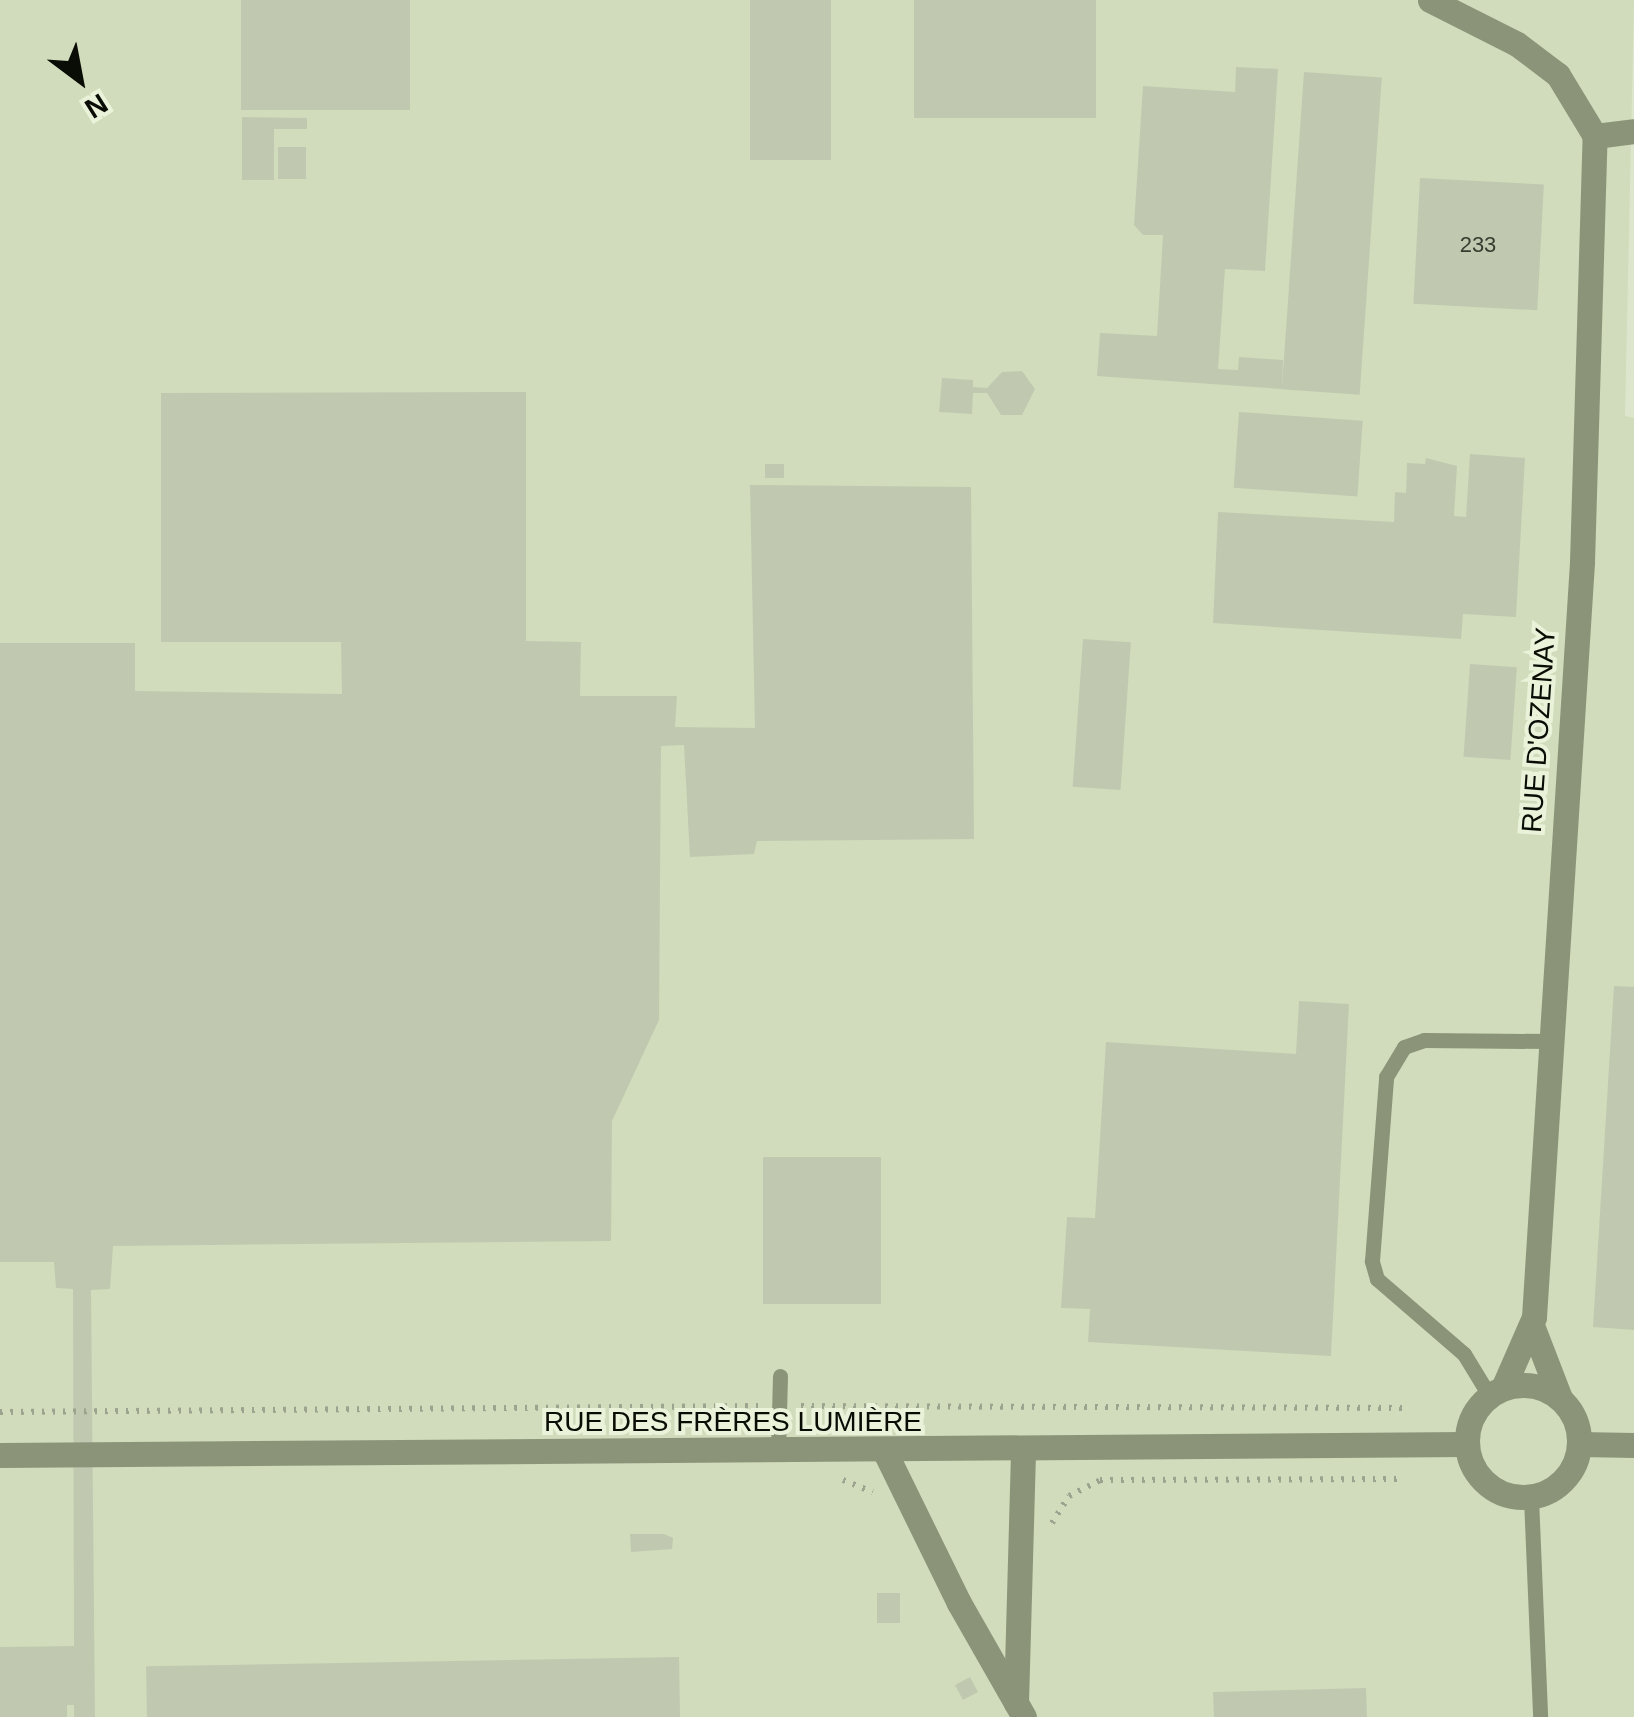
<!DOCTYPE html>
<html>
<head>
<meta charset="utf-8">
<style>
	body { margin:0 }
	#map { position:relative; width:1634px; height:1717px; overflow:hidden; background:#dde6cc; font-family:Arial,sans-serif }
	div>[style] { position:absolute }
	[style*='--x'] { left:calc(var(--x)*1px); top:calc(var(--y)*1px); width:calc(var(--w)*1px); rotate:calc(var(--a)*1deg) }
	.built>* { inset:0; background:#d0dcbb }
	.building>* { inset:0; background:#c0c9b0; transform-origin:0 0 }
	.path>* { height:6px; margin-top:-3px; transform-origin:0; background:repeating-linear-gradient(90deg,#9ca38e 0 2.5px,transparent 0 10.5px) }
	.service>* { height:15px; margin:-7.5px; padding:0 7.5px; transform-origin:7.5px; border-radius:7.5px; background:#8b9479 }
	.minor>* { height:25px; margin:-12.5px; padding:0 12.5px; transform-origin:12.5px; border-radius:12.5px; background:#8b9479 }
	.minor>.ring { margin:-12.5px; padding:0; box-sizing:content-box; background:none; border:25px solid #8b9479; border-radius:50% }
	span { translate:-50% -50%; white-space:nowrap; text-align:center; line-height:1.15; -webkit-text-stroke:8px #eaf3d9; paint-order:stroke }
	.number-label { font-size:22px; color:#383c30 }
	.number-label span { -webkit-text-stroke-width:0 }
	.street-label { font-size:28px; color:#0a0d05 }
	.north { position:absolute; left:30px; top:30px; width:100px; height:100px; -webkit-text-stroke:8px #eaf3d9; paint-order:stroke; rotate:148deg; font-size:28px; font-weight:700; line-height:40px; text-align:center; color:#0a0d05 }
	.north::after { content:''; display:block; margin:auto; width:35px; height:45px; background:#0a0d05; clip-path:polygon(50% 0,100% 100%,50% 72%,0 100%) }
</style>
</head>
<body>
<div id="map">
	<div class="built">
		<div style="clip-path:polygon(0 0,1634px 0,1625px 416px,1634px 418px,1634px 1717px,0 1717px)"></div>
	</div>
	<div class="building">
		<div style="left:241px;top:0;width:169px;height:110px"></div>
		<div style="left:750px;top:0;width:81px;height:160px"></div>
		<div style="left:914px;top:0;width:182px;height:118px"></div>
		<div style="clip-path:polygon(1236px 67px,1278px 69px,1265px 271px,1225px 269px,1218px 369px,1238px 370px,1239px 357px,1283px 360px,1282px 389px,1097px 376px,1100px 333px,1157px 336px,1163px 235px,1143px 235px,1134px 225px,1143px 86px,1235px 92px)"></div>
		<div style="left:1304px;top:72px;width:78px;height:318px;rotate:4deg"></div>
		<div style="clip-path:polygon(242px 117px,307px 118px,307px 129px,274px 129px,274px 180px,242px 180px)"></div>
		<div style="left:278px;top:147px;width:28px;height:32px"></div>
		<div style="left:1420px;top:178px;width:124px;height:126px;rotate:3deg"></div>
		<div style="clip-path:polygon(1022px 371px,1035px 389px,1022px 415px,1001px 415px,987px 393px,973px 393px,972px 414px,939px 412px,942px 378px,973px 380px,973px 387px,987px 388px,1002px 372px)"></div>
		<div style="clip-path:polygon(526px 392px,526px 641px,581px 642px,580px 696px,677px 696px,675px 727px,755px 728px,750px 485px,971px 487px,974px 839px,757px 841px,754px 854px,690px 857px,684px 745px,661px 746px,659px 1020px,612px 1121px,611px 1241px,113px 1246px,110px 1289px,91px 1290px,95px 1717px,74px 1717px,74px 1705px,67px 1705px,67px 1717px,0 1717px,0 1647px,74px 1646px,73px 1289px,56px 1288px,54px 1262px,0 1262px,0 643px,135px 643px,135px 691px,342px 694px,341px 642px,161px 642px,161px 393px)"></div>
		<div style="left:1239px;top:412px;width:124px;height:76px;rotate:4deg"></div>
		<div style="clip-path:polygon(1470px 454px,1525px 458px,1516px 617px,1463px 614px,1461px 639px,1213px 623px,1218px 512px,1394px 522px,1395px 492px,1406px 493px,1407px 463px,1425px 464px,1426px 458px,1457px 466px,1454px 516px,1466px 517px)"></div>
		<div style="left:765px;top:464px;width:19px;height:14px"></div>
		<div style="left:1083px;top:639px;width:48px;height:148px;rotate:4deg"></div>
		<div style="left:1470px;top:664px;width:47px;height:93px;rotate:4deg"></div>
		<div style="clip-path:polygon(1614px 986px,1634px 987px,1634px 1330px,1593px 1327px)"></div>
		<div style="clip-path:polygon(1299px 1001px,1349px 1004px,1331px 1356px,1088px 1342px,1090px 1309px,1061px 1308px,1067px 1217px,1095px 1218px,1106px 1042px,1296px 1054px)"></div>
		<div style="left:881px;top:1157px;width:147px;height:118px;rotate:90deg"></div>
		<div style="clip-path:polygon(630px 1534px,664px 1534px,673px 1538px,672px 1549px,631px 1552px)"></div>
		<div style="left:877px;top:1593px;width:23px;height:30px"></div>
		<div style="left:679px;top:1657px;width:60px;height:533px;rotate:89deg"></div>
		<div style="left:970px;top:1677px;width:17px;height:17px;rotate:62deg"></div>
		<div style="clip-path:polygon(1366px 1688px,1367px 1717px,1214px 1717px,1213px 1692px)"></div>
	</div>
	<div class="path">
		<div style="--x:801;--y:1406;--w:605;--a:0.19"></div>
		<div style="--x:0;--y:1412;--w:759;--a:-0.45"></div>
		<div style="--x:843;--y:1480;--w:32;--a:22"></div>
		<div style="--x:1052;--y:1523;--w:32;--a:-58"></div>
		<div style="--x:1069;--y:1496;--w:35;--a:-27"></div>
		<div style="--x:1100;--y:1480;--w:301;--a:-0.2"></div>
	</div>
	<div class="service">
		<div style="--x:1489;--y:1395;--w:48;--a:-121.4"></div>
		<div style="--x:1464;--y:1354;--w:115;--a:-139.2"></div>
		<div style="--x:1377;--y:1279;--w:19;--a:-106"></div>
		<div style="--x:1372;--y:1261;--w:185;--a:-85.6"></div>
		<div style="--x:1386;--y:1077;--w:35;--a:-59"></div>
		<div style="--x:1404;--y:1047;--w:21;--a:-19"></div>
		<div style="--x:1424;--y:1040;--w:125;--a:0.5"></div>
		<div style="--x:778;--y:1452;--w:76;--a:-88.5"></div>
		<div style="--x:1531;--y:1498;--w:219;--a:87.6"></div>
	</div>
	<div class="minor">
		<div style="--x:1430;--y:0;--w:97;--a:26.8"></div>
		<div style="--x:1517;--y:44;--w:51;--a:37.1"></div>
		<div style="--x:1558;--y:75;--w:71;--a:58.8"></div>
		<div style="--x:1595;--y:136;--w:39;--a:-7"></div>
		<div style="--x:1533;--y:1328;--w:75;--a:68.9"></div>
		<div class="ring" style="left:1467px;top:1385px;width:87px;height:87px"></div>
		<div style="--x:1503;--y:1388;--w:77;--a:-66.4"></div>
		<div style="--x:1534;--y:1317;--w:757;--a:-86.36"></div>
		<div style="--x:1582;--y:562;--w:426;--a:-88.3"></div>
		<div style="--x:1579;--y:1444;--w:55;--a:1"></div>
		<div style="--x:885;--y:1452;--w:168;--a:63.9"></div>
		<div style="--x:959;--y:1603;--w:131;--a:60.3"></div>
		<div style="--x:0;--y:1455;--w:1466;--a:-0.43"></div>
		<div style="--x:1016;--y:1703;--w:255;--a:-88.4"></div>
	</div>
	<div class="number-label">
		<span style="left:1478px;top:245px">233</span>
	</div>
	<div class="street-label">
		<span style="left:1539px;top:730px;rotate:-86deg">RUE D'OZENAY</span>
		<span style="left:733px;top:1422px">RUE DES FRÈRES LUMIÈRE</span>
	</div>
	<div class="north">N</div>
</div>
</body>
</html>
